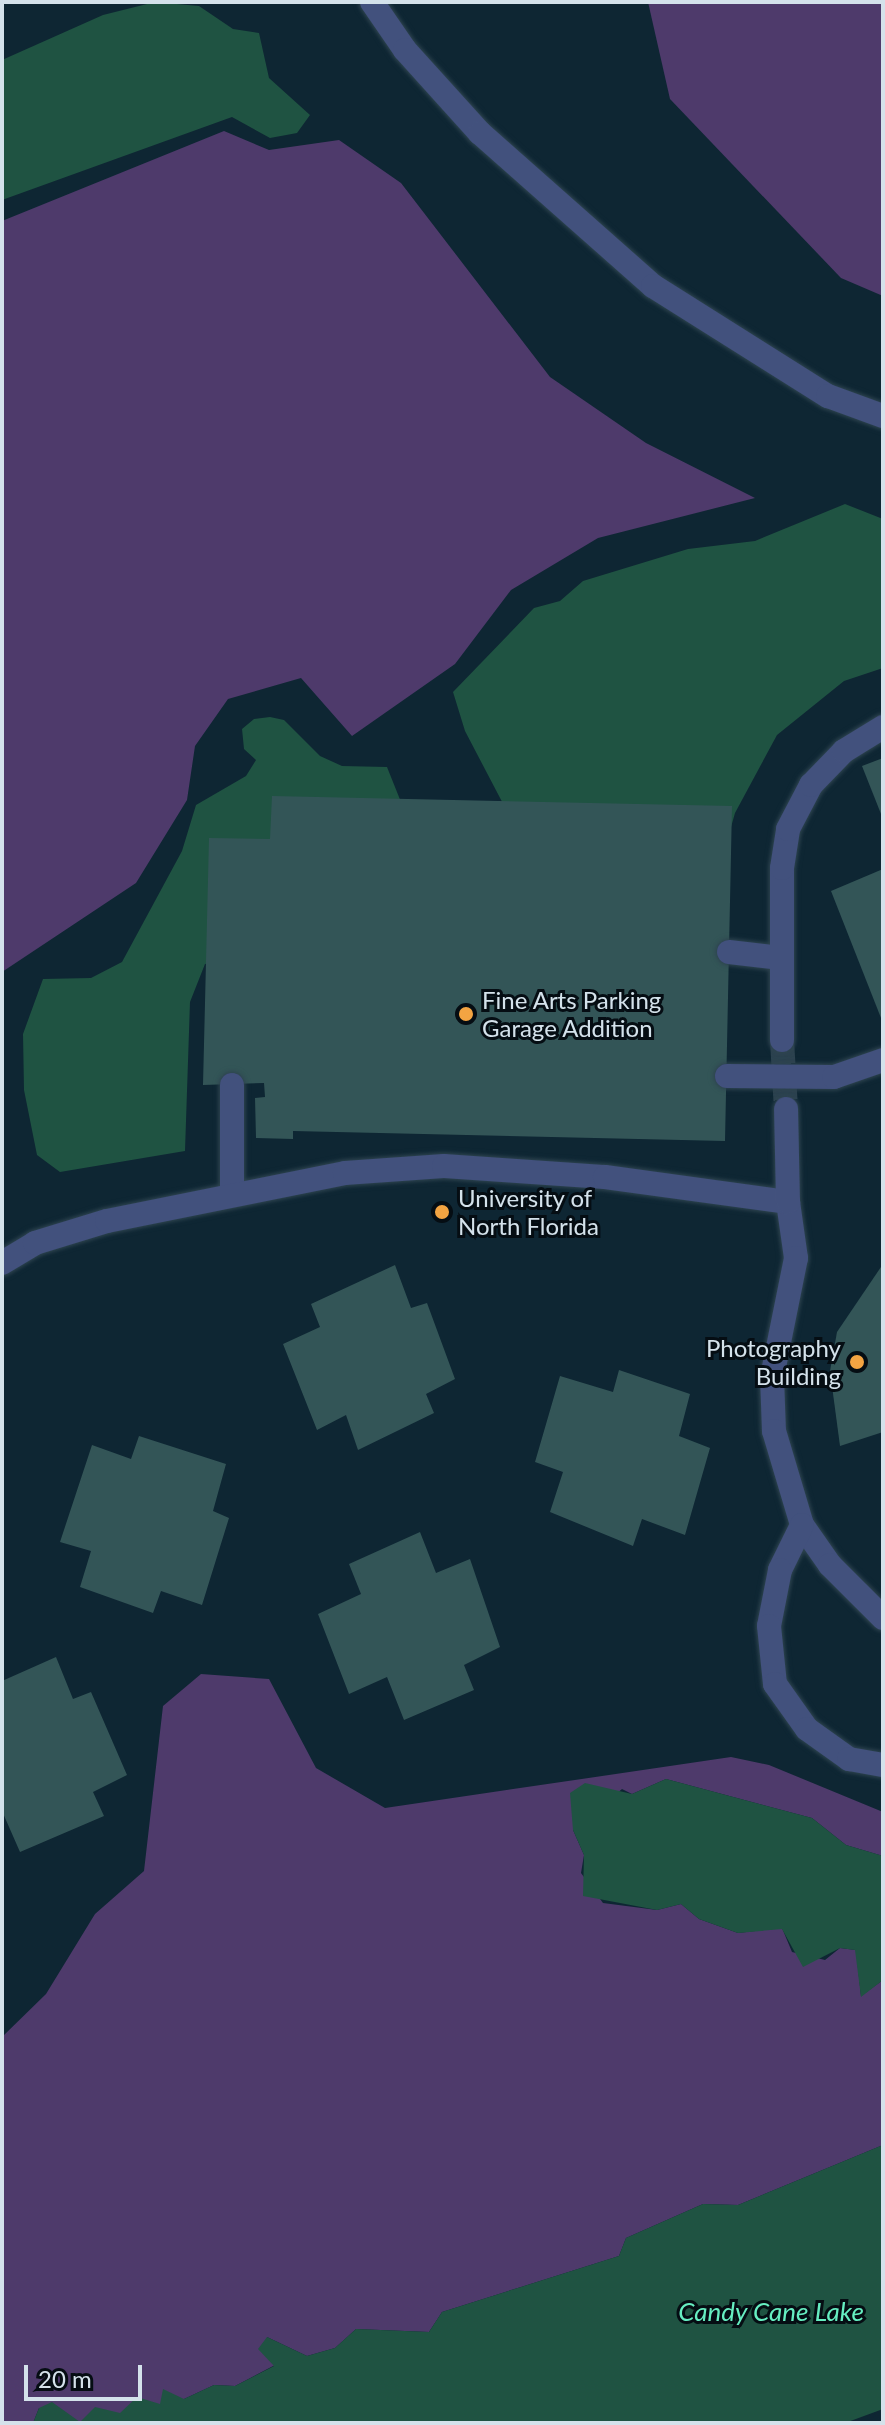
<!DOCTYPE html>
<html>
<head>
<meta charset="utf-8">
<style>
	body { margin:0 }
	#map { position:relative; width:885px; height:2425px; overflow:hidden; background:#0e2633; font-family:Lato,sans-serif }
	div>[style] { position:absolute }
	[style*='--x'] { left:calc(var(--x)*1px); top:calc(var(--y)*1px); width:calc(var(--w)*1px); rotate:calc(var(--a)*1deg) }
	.green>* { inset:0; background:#4e3a6b }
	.water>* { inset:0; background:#1f5342 }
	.building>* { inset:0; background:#335557 }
	.minor-tunnel>* { height:24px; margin-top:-12px; transform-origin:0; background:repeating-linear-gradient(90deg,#2c424f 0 24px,transparent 0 36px) }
	.roads { filter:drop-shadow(0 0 2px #2e4450) drop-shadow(0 0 2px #2e4450) }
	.minor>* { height:24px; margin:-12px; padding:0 12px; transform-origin:12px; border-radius:12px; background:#42517d }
	.bridges { filter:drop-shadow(0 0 2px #2e4450) drop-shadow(0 0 2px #2e4450) }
	.minor-bridge>* { height:24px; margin:-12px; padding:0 12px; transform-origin:12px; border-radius:12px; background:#42517d }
	.dots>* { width:22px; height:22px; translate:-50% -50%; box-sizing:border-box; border:4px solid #050d13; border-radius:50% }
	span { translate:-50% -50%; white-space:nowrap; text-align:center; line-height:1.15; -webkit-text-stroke:6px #050d13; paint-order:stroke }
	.poi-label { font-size:24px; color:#d4e2eb }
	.left { translate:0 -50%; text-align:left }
	.right { translate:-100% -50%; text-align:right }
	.water-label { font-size:26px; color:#66eec1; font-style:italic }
	.frame { position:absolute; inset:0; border:4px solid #d4e2eb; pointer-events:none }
	.scale { position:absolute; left:24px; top:2365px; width:118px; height:36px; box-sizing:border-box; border:4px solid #d4e2eb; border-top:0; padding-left:10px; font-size:24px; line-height:28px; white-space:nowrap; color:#d4e2eb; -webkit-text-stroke:6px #050d13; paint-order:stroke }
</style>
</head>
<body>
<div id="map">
	<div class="green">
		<div style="clip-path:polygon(648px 2px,883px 2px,883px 296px,841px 278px,670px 99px)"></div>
		<div style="clip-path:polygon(224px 131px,269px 150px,339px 140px,401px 183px,550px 377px,646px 443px,755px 498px,598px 538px,511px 590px,455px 664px,352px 736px,301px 678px,228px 699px,195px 746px,187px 800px,136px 883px,2px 972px,2px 221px)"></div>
		<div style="clip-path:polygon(201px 1674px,269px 1679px,316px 1768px,385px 1808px,731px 1757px,769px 1765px,883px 1812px,883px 1856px,846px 1845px,812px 1818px,666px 1779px,632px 1794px,622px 1789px,573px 1830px,584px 1855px,581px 1873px,603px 1903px,657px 1910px,681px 1904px,699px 1919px,738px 1933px,782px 1928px,792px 1952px,825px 1960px,840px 1948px,856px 1950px,861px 1996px,883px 1980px,883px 2145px,738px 2205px,703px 2204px,626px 2238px,619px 2256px,442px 2312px,429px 2332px,356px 2329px,335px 2348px,307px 2356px,267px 2337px,275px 2365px,235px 2386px,214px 2385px,184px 2399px,80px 2422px,39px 2408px,33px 2423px,2px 2423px,2px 2037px,46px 1994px,95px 1914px,144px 1871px,163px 1706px)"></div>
	</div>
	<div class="water">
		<div style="clip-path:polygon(155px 2px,199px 6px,233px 29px,259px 33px,269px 78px,310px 115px,297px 133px,270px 138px,232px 117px,2px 200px,2px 60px,103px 15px)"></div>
		<div style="clip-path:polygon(845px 504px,883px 519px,883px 668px,844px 681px,777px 735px,735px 813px,718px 873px,557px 907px,465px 731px,453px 692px,534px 608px,560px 601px,583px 581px,688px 549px,755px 541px)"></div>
		<div style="clip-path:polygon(270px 717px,284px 720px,320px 756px,342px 766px,387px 767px,401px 802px,282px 958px,205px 964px,190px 1002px,185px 1151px,60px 1172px,37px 1155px,24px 1090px,23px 1034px,43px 979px,91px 978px,122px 962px,182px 851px,196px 805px,246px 776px,256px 760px,244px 749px,242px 729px,254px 719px)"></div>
		<div style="clip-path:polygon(666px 1779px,812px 1818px,846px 1845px,883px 1856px,883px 1980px,861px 1997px,855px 1950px,840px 1948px,803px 1967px,782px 1929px,738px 1933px,699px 1919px,681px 1904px,657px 1910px,583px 1896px,584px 1855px,573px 1830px,570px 1793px,585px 1783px,632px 1794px)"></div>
		<div style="clip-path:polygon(883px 2145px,883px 2409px,845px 2423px,33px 2423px,39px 2408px,52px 2402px,80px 2422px,95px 2407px,120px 2413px,137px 2397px,160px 2404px,163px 2389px,184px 2399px,214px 2385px,235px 2386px,274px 2366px,258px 2349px,267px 2337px,307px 2356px,335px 2348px,356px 2329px,429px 2332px,442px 2312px,619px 2256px,626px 2238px,703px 2204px,738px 2205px)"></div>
	</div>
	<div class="building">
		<div style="clip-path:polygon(883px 758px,883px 819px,862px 766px)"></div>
		<div style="clip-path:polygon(272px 796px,732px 806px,725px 1141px,293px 1131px,293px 1139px,256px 1138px,255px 1098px,265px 1097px,264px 1083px,203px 1085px,209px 838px,270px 839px)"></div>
		<div style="clip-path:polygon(883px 869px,883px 1023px,831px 891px)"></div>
		<div style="clip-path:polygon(883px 1264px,883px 1432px,840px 1446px,830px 1371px,837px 1332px)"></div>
		<div style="clip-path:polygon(395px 1265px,411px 1308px,427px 1303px,455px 1379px,426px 1394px,434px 1413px,358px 1450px,346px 1415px,317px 1430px,283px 1344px,320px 1327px,311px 1304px)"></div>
		<div style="clip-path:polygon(619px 1370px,690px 1394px,679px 1436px,710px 1448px,685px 1535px,642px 1519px,633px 1546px,550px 1512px,563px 1472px,535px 1462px,560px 1376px,613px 1392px)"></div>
		<div style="clip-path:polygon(139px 1436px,226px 1464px,213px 1511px,229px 1518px,202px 1605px,161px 1591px,153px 1613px,80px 1587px,91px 1551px,60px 1542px,92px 1445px,131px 1459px)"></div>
		<div style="clip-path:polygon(420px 1532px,436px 1573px,470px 1559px,500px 1647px,464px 1665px,474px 1690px,404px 1720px,387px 1677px,349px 1694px,318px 1614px,361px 1594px,349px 1564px)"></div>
		<div style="clip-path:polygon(56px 1657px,73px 1699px,91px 1692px,127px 1775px,93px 1792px,104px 1816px,20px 1852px,2px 1811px,2px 1681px)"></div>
	</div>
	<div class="minor-tunnel">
		<div style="--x:782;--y:1040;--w:69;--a:86.7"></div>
	</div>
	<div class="roads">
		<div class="minor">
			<div style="--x:372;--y:2;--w:58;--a:55.5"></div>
			<div style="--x:405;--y:50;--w:112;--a:47.9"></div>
			<div style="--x:480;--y:133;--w:231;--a:41.5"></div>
			<div style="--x:653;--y:286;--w:207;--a:32.2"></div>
			<div style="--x:828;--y:396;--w:59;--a:20"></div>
			<div style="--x:729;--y:952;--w:52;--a:6.6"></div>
			<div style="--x:782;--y:1040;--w:172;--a:-90"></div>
			<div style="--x:782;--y:868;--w:39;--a:-81"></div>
			<div style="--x:788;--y:829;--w:50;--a:-62.4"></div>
			<div style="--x:811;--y:785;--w:47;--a:-45.9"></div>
			<div style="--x:844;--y:751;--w:46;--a:-31.6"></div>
			<div style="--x:232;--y:1085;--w:106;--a:90"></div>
			<div style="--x:788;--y:1202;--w:57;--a:81.9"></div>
			<div style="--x:796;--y:1258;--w:121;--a:101.4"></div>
			<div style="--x:772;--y:1377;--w:54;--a:87.9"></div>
			<div style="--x:774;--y:1431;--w:98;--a:73.4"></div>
			<div style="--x:802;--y:1525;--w:49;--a:55"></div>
			<div style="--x:830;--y:1565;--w:75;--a:45"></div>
			<div style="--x:2;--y:1263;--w:39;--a:-31"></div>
			<div style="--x:35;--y:1243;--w:75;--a:-17"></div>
			<div style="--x:107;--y:1221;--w:243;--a:-11.4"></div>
			<div style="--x:345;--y:1173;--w:99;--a:-4"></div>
			<div style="--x:444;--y:1166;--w:161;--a:3.9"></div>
			<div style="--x:605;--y:1177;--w:185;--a:7.8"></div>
			<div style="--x:788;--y:1202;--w:93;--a:-91.2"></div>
			<div style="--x:802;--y:1525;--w:50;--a:116.1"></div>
			<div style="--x:780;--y:1570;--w:57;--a:101.1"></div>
			<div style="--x:769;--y:1626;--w:58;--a:84.1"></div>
			<div style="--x:775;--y:1684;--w:55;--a:54.6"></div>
			<div style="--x:807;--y:1729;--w:52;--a:35.5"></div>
			<div style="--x:849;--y:1759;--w:35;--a:10"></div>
		</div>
	</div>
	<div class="bridges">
		<div class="minor-bridge">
			<div style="--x:727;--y:1076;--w:107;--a:0.5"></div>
			<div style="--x:834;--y:1077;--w:52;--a:-19.1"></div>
		</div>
	</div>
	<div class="dots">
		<div style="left:466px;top:1014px;background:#f3a442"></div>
		<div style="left:442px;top:1212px;background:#f3a442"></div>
		<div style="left:857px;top:1362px;background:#f3a442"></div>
	</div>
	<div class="poi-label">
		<span class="left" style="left:482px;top:1014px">Fine Arts Parking<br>Garage Addition</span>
		<span class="left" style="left:458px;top:1212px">University of<br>North Florida</span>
		<span class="right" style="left:841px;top:1362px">Photography<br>Building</span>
	</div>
	<div class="water-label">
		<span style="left:771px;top:2312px">Candy Cane Lake</span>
	</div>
	<div class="frame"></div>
	<div class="scale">20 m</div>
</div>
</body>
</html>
